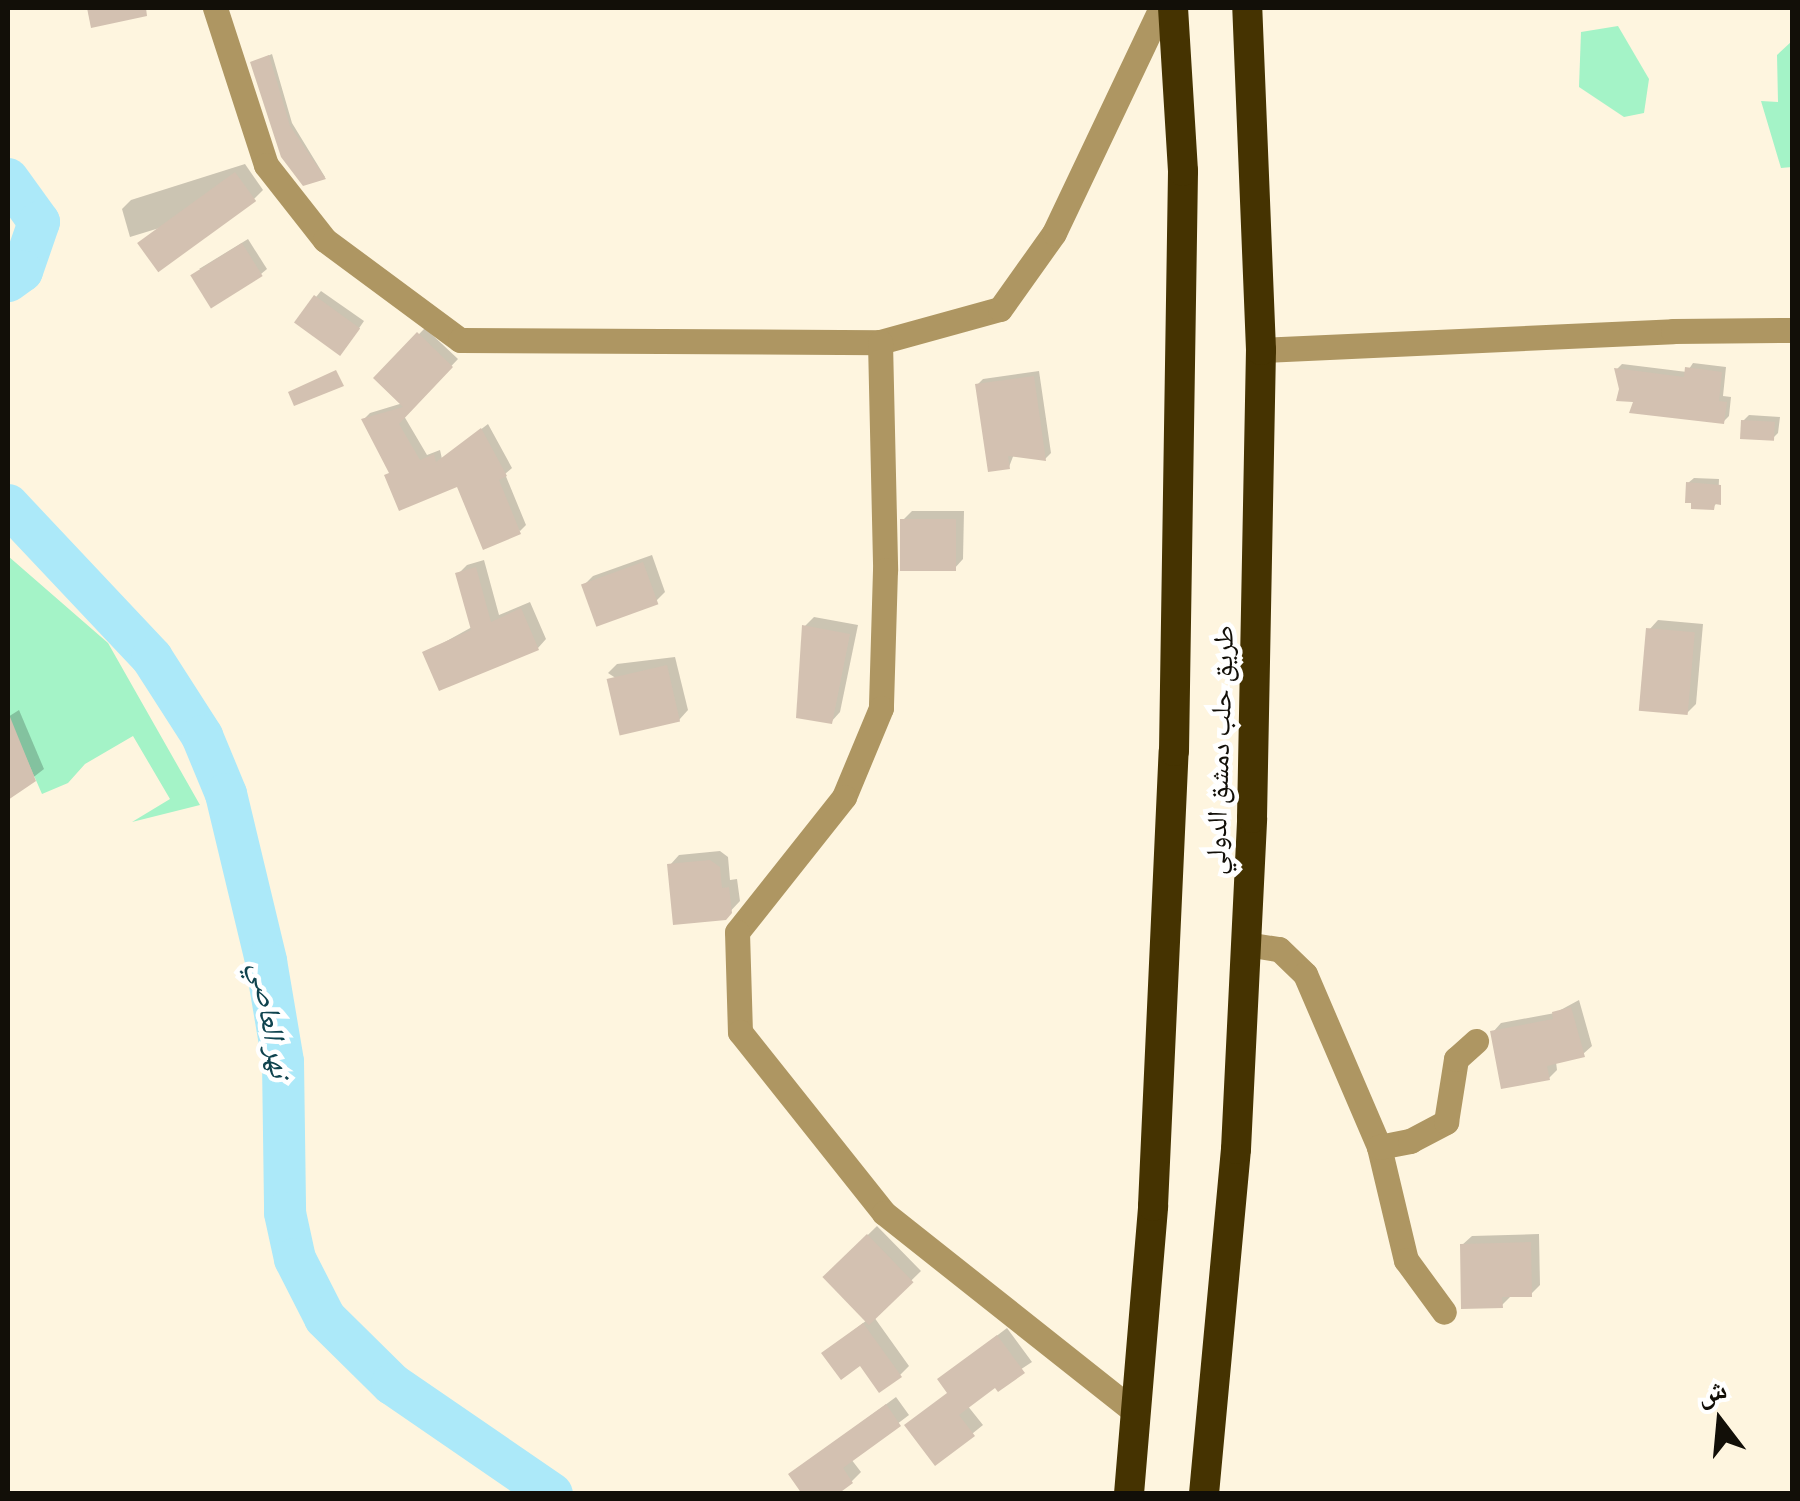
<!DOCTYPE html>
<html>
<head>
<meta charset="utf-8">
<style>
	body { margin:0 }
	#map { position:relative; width:1800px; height:1501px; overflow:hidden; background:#fef5df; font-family:Karla,"Noto Naskh Arabic",sans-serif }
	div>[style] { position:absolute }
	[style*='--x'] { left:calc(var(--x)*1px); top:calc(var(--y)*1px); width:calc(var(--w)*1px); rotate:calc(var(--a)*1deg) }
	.green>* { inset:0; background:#a4f3c7 }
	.shadow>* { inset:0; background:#0003 }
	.river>* { height:42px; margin:-21px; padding:0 21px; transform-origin:21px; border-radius:21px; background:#ace9f9 }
	.building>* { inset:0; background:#d3c1b1; transform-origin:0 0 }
	.minor>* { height:25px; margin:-12.5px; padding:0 12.5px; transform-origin:12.5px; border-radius:12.5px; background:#ae9662 }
	.highway>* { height:30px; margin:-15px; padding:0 15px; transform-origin:15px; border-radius:15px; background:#453301 }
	span { translate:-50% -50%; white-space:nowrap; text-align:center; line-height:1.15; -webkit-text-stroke:9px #fff; paint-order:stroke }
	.street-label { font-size:28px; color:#120f08 }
	.water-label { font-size:30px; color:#0f434e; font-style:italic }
	.frame { position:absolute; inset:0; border:10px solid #120f08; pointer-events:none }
	.north { position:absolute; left:1670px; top:1371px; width:100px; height:100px; -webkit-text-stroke:8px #fff; paint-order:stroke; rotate:344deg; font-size:28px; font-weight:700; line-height:40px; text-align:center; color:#120f08 }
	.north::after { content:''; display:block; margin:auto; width:35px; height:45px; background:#120f08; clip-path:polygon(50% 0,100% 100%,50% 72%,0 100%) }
</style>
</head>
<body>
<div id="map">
	<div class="green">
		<div style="clip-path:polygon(1618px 26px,1649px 79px,1644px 113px,1624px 117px,1579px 87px,1581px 32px)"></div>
		<div style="clip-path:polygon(1792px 41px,1792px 167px,1781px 168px,1761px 101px,1778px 102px,1777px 55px)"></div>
		<div style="clip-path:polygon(8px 556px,108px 643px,200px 805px,132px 822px,170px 799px,133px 736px,85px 764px,68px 783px,42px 794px,8px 716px)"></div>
	</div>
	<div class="shadow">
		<div style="clip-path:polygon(272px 54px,292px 123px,325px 177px,304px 183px,252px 63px)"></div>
		<div style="clip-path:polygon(245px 164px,263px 190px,254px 199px,130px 237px,122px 209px,131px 200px)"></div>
		<div style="clip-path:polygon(248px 239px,267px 269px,261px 274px,199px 269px)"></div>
		<div style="clip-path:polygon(321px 291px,364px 321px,346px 347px,316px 297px)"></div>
		<div style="clip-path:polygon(425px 328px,458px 359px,404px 416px,427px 455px,440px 450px,442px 459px,488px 424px,512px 468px,505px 474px,526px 525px,520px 531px,458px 484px,391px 471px,364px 419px,370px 413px,403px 403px,376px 378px)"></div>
		<div style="clip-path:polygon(1693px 363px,1726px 367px,1723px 396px,1731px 397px,1729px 416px,1724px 421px,1636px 399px,1621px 389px,1617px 369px,1622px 364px,1687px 372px)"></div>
		<div style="clip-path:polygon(1039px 371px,1051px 453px,1045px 459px,1014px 454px,1009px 467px,977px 385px,983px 379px)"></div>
		<div style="clip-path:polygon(1749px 415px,1780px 417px,1778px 433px,1772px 439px,1743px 421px)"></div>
		<div style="clip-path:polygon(1694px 478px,1719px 479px,1718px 502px,1713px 507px,1688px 483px)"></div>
		<div style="clip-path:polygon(912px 511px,964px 511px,963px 559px,954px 569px,903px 520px)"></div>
		<div style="clip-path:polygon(652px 555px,665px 592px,656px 601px,584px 585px,593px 576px)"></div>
		<div style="clip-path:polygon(484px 560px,499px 615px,530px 602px,546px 639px,538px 648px,425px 653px,472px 627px,458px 574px,467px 565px)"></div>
		<div style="clip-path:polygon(814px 617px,858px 625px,840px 712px,831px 722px,805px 626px)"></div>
		<div style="clip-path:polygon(1658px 620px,1703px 624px,1696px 704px,1687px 713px,1649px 630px)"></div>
		<div style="clip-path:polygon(675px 657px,688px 710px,679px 720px,608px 673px,617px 664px)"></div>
		<div style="clip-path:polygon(19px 710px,44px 769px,8px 797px,8px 717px)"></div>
		<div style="clip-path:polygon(720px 851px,728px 857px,730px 880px,737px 879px,740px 901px,724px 918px,670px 865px,679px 855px)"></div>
		<div style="clip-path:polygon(1579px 1000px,1592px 1046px,1583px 1054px,1556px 1062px,1557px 1070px,1549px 1078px,1493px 1032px,1501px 1023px,1555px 1013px)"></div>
		<div style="clip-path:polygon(877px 1226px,921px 1271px,874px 1317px,909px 1366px,900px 1375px,824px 1353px,867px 1320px,825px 1277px)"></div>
		<div style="clip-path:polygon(1539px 1234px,1540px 1285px,1531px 1294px,1512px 1295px,1502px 1305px,1462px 1245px,1472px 1236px)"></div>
		<div style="clip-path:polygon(1007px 1328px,1032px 1362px,967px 1405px,983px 1425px,936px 1463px,949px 1391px,940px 1379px)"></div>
		<div style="clip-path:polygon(896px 1397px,909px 1415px,851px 1459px,861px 1472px,852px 1481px,834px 1494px,791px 1474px)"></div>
	</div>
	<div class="river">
		<div style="--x:8;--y:179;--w:53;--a:54.2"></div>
		<div style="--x:39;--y:222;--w:52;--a:109.1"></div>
		<div style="--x:22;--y:271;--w:17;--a:144"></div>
		<div style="--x:8;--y:505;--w:210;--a:46.7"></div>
		<div style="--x:152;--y:658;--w:93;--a:57.3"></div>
		<div style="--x:202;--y:736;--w:63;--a:67.5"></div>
		<div style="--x:226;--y:794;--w:172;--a:76.5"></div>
		<div style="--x:266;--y:961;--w:102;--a:80.4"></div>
		<div style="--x:283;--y:1062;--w:151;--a:89.2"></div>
		<div style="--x:285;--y:1213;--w:47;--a:77.7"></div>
		<div style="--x:295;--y:1259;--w:66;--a:63"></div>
		<div style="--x:325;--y:1318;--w:94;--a:44.6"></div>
		<div style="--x:392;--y:1384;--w:194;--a:34.5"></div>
	</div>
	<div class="building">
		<div style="clip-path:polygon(87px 8px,146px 8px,147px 16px,91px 28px)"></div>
		<div style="clip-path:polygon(269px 55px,290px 126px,326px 179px,303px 186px,281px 157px,250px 62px)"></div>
		<div style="left:235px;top:172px;width:36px;height:121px;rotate:54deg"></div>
		<div style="left:242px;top:243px;width:39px;height:61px;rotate:58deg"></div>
		<div style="left:314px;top:295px;width:57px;height:34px;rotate:36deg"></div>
		<div style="clip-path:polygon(417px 332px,453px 367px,399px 424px,420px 460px,434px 454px,436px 462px,481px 428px,507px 476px,499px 480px,521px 534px,483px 550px,457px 487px,399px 511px,384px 475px,389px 473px,361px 419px,403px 407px,373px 378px)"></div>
		<div style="clip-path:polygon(1685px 367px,1722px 372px,1719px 401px,1727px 402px,1724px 424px,1629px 413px,1633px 402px,1616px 401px,1619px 389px,1614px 368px,1684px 377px)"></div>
		<div style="clip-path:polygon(336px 370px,344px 386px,294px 406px,288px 392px)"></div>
		<div style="clip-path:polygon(1034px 376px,1046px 461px,1008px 456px,1010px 469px,988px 472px,975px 384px)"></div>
		<div style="left:1741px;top:420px;width:34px;height:19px;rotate:3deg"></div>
		<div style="clip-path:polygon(1686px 482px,1721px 485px,1721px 505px,1715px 504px,1714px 510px,1691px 509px,1691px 503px,1685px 503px)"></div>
		<div style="left:900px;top:519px;width:56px;height:52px"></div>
		<div style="left:643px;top:562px;width:45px;height:66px;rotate:70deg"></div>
		<div style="clip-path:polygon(476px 567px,491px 622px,521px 608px,539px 650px,439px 691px,422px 652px,471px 630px,455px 573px)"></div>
		<div style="clip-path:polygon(802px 625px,850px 634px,832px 724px,796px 718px)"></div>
		<div style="left:1646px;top:628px;width:49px;height:83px;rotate:5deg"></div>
		<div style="left:667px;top:665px;width:58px;height:62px;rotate:77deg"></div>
		<div style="clip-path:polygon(8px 712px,36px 781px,8px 800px)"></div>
		<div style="clip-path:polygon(710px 860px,720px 867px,722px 888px,729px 887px,732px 913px,726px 920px,673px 925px,667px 864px)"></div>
		<div style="clip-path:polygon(1571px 1007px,1585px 1057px,1547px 1066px,1550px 1080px,1501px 1089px,1490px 1031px,1553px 1019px,1552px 1012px)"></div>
		<div style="left:867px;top:1234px;width:67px;height:62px;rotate:46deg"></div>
		<div style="clip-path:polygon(1531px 1242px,1532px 1297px,1502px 1297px,1503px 1308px,1461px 1309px,1460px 1244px)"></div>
		<div style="clip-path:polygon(863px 1323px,902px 1377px,879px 1393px,860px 1366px,841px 1380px,821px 1353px)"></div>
		<div style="clip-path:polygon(997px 1335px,1025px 1373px,998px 1392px,995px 1388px,959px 1415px,975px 1436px,935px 1466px,904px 1425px,947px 1393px,937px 1379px)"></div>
		<div style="clip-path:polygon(886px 1404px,901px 1426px,843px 1468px,853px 1483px,838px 1494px,802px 1494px,788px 1474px)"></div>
	</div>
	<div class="minor">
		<div style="--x:215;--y:8;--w:165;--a:72"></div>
		<div style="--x:266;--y:165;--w:95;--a:51.8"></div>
		<div style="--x:325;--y:240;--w:168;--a:36.5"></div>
		<div style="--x:460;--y:340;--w:420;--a:0.3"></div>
		<div style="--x:880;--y:342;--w:124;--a:-15.4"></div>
		<div style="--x:1000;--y:309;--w:93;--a:-54.6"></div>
		<div style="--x:1054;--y:233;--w:249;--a:-64.6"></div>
		<div style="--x:880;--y:342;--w:228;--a:88.7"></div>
		<div style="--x:885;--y:570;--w:138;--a:91.7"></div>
		<div style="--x:881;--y:708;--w:96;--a:112.6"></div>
		<div style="--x:844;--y:797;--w:172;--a:128.4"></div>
		<div style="--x:737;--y:932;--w:100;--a:88.3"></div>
		<div style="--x:740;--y:1032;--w:231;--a:51.5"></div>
		<div style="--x:884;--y:1213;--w:322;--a:38.4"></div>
		<div style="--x:1261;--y:350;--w:412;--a:-2.6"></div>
		<div style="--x:1673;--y:331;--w:119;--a:-0.5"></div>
		<div style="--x:1246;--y:944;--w:33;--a:9"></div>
		<div style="--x:1279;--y:949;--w:36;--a:44"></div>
		<div style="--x:1305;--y:974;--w:188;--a:66.8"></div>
		<div style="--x:1379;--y:1147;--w:116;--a:76.6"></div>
		<div style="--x:1406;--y:1260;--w:64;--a:53.8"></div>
		<div style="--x:1379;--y:1147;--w:32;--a:-11"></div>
		<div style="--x:1410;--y:1141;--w:41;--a:-27.8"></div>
		<div style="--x:1446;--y:1122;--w:64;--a:-81"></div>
		<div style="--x:1456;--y:1059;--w:27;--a:-42"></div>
	</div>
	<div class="highway">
		<div style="--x:1129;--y:1494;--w:289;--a:-85.2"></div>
		<div style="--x:1153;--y:1206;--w:455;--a:-87.4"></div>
		<div style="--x:1174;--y:751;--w:580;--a:-89.11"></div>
		<div style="--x:1183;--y:171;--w:163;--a:-93.5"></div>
		<div style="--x:1204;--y:1494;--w:346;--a:-84.7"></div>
		<div style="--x:1236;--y:1149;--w:331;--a:-87.2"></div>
		<div style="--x:1252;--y:818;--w:468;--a:-88.9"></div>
		<div style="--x:1261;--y:350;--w:342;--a:-92.3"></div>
	</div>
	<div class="street-label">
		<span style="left:1220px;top:750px;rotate:-88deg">طريق حلب دمشق الدولي</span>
	</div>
	<div class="water-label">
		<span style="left:271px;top:1020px;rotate:80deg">نهر العاصي</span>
	</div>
	<div class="frame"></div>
	<div class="north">ش</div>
</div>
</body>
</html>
